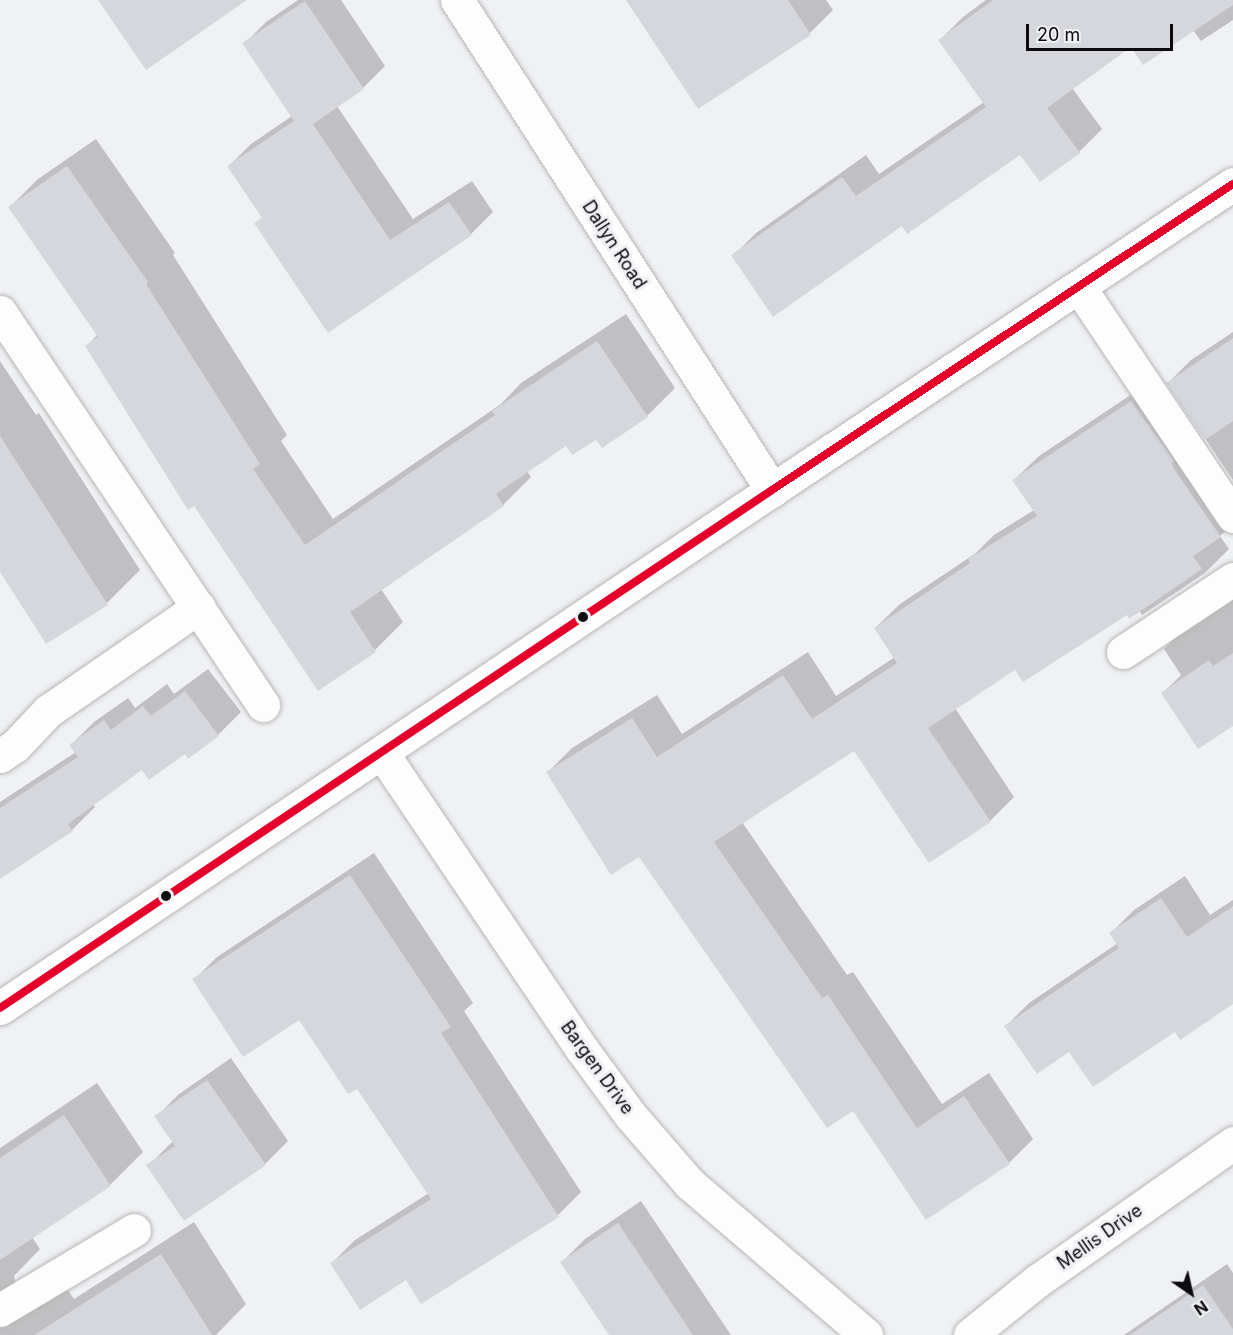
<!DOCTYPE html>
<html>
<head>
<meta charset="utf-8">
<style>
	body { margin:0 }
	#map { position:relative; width:1233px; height:1335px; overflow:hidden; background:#f0f1f3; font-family:Inter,sans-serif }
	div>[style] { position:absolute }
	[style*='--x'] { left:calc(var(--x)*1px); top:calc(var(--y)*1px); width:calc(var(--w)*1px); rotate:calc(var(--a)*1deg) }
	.shadow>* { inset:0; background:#0003 }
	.building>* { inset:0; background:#d5d7dd }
	.roads { filter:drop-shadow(0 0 2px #b6b7b9) drop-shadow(0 0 2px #b6b7b9) }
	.minor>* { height:33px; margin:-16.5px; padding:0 16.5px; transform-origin:16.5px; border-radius:16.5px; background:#fdfdfd }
	.secondary>* { height:33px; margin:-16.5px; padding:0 16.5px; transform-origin:16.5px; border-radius:16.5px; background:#fdfdfd }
	.bus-1>* { height:8px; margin:-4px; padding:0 4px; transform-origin:4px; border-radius:4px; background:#e4002b }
	.dots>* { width:16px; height:16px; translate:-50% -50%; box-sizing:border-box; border:3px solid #eff0f4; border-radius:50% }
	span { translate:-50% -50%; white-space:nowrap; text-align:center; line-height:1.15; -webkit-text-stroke:6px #eff0f4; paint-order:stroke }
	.street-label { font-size:18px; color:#0c0c0e }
	.north { position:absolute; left:1161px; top:1263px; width:60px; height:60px; -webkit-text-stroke:4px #eff0f4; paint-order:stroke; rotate:146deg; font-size:16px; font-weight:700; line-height:24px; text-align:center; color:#0c0c0e }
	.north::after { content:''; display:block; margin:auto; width:21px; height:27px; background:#0c0c0e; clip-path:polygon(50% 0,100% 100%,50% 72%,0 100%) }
	.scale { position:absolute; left:1026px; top:24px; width:147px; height:27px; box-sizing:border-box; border:3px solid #0c0c0e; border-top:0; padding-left:8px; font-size:18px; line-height:21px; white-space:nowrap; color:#0c0c0e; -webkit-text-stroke:4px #eff0f4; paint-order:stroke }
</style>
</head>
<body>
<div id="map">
	<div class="shadow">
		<div style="clip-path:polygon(298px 0,341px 0,385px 66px,363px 88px,337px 106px,413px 219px,472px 181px,493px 212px,471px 234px,328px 331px,256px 224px,263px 217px,229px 166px,251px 144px,292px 116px,244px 44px,266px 22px)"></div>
		<div style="clip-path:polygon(634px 0,826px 0,833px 10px,810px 33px,698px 107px)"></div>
		<div style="clip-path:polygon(986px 0,1233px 0,1233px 20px,1201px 41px,1193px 30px,1131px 45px,1072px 88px,1102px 129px,1079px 152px,1021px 153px,902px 224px,733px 256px,756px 233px,866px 155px,879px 174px,984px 102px,940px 40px,963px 17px)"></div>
		<div style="clip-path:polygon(96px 139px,175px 253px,173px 255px,287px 435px,281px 441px,333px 519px,501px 404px,521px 383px,626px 314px,675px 388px,647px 416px,596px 437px,567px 444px,527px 471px,531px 477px,503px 505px,381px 589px,403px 622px,375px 650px,319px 688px,87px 346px,98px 334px,10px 207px,38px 179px)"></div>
		<div style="clip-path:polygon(1233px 332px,1233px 480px,1168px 383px,1191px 360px)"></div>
		<div style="clip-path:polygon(0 361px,36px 415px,39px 413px,140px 570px,107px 603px,0 570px)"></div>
		<div style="clip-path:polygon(1156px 378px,1233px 525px,1220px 536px,1229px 549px,1205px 573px,1142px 615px,1139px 610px,1127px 613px,1015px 668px,955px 708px,1014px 797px,990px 821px,855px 749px,742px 822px,847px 975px,853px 972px,942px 1104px,989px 1073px,1033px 1139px,1009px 1163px,853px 1109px,639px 855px,548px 772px,572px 748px,657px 695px,682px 734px,808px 652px,836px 696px,895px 657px,875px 628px,900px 604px,976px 553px,994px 535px,1034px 510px,1014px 480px,1039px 456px)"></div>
		<div style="clip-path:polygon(1233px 595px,1233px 724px,1163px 693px,1181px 675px,1164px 649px,1187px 626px)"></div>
		<div style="clip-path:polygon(208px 669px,241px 712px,218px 735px,185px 752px,142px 768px,93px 804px,95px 807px,72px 830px,0 877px,0 802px,76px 752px,71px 745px,94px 722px,128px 698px,135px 708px,167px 684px,174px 694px)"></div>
		<div style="clip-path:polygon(374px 853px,473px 1003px,464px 1011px,581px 1192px,558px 1215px,406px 1278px,332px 1263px,355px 1240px,429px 1193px,357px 1086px,300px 1018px,194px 980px,217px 957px)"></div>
		<div style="clip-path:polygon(1185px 876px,1210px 915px,1233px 900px,1233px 1002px,1175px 1030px,1070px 1050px,1006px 1026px,1029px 1003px,1118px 943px,1111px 933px,1134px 910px)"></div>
		<div style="clip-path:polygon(231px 1058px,288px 1141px,265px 1164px,148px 1166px,173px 1141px,156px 1117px,179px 1094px)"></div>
		<div style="clip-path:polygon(97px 1083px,143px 1152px,110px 1185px,32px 1237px,40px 1249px,14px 1276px,16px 1286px,63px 1283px,74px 1299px,194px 1222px,246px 1304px,216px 1335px,0 1335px,0 1148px)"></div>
		<div style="clip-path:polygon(641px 1201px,731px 1335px,611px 1335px,562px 1262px,585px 1239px)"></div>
		<div style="clip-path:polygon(1227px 1264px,1233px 1273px,1233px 1335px,1124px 1335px)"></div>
	</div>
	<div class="building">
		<div style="clip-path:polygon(98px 0,247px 0,146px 70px)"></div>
		<div style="clip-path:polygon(626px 0,788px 0,811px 35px,698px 109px)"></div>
		<div style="clip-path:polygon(993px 0,1233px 0,1233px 5px,1143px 65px,1131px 47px,1047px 108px,1080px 153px,1040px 182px,1020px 155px,907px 234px,902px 226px,773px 317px,731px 255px,842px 177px,856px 196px,986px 107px,938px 40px)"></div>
		<div style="clip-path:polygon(305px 1px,364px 89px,313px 124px,390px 240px,449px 202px,472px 235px,328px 333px,254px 223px,262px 218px,227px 166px,294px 121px,242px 43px)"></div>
		<div style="clip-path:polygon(67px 166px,148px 282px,146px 284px,260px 464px,253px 469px,305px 545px,495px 415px,492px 411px,597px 341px,648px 417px,602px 448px,596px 440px,572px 455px,566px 446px,496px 494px,504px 506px,350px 612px,376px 652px,318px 691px,194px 506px,188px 510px,85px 346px,98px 337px,8px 207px)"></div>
		<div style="clip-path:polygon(1233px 338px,1233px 421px,1205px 440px,1166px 383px)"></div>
		<div style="clip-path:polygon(1131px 401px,1174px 461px,1172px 463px,1174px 469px,1221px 537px,1193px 556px,1202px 569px,1129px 619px,1127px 615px,1023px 682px,1015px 670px,928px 728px,991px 822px,929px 863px,854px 751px,714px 842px,822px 998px,828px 995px,917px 1128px,964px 1096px,1010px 1164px,926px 1220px,853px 1111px,827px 1128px,639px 857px,611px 875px,546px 772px,632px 718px,657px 757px,783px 675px,812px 719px,897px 663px,874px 628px,970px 563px,968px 559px,1037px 516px,1012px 480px)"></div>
		<div style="clip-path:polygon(0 436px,108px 605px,46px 644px,0 572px)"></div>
		<div style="clip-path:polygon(1233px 653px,1233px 726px,1198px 749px,1161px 693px,1209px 660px,1213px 666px)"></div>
		<div style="clip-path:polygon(185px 691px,219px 736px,188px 759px,185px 754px,149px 780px,142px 770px,68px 824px,73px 831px,0 879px,0 808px,78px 757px,69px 745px,104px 720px,111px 730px,143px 706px,151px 716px)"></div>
		<div style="clip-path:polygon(350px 875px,451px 1027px,441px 1033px,559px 1217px,421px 1304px,406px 1280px,360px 1310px,330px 1263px,431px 1199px,357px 1089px,348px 1094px,299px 1020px,243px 1057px,192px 979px)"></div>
		<div style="clip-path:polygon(1161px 898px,1187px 937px,1233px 906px,1233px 1004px,1180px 1040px,1175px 1032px,1093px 1087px,1069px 1052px,1037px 1074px,1004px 1026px,1119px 948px,1109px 933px)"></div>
		<div style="clip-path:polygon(207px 1080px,266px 1165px,184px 1221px,146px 1165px,175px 1146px,154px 1116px)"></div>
		<div style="clip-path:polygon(64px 1115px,111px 1186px,0 1260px,0 1158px)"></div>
		<div style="clip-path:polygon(618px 1223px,693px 1335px,609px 1335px,560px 1262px)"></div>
		<div style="clip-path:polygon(161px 1254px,212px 1335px,34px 1335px)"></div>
		<div style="clip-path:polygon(1203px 1285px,1233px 1329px,1233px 1335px,1130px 1335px)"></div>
	</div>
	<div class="roads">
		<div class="minor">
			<div style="--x:457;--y:0;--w:583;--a:57.26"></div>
			<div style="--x:1079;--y:287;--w:276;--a:56.1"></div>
			<div style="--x:0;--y:312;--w:473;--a:56.2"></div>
			<div style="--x:1123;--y:652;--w:132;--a:-33.6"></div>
			<div style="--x:382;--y:753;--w:356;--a:56"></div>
			<div style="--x:581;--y:1048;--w:84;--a:53.7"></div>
			<div style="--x:631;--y:1116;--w:90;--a:49.1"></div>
			<div style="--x:690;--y:1184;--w:232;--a:40.6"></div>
			<div style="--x:0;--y:756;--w:18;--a:-34"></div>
			<div style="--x:15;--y:746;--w:48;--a:-46.7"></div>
			<div style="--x:48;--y:711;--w:183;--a:-34.6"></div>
			<div style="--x:0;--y:1310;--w:156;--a:-30.8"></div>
			<div style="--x:970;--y:1335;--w:86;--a:-38.9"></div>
			<div style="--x:1037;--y:1281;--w:240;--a:-35.1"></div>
		</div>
		<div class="secondary">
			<div style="--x:0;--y:1008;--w:930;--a:-33.86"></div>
			<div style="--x:772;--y:490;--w:553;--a:-33.58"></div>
		</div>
	</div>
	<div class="bus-1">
		<div style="--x:0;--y:1008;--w:930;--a:-33.86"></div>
		<div style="--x:772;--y:490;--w:553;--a:-33.58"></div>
	</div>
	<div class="dots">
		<div style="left:583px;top:617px;background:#0c0c0e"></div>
		<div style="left:166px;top:896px;background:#0c0c0e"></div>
	</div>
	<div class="street-label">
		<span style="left:614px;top:245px;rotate:57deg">Dallyn Road</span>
		<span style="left:597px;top:1068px;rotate:54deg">Bargen Drive</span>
		<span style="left:1100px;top:1237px;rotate:-35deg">Mellis Drive</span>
	</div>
	<div class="north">N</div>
	<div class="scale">20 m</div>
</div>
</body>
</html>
